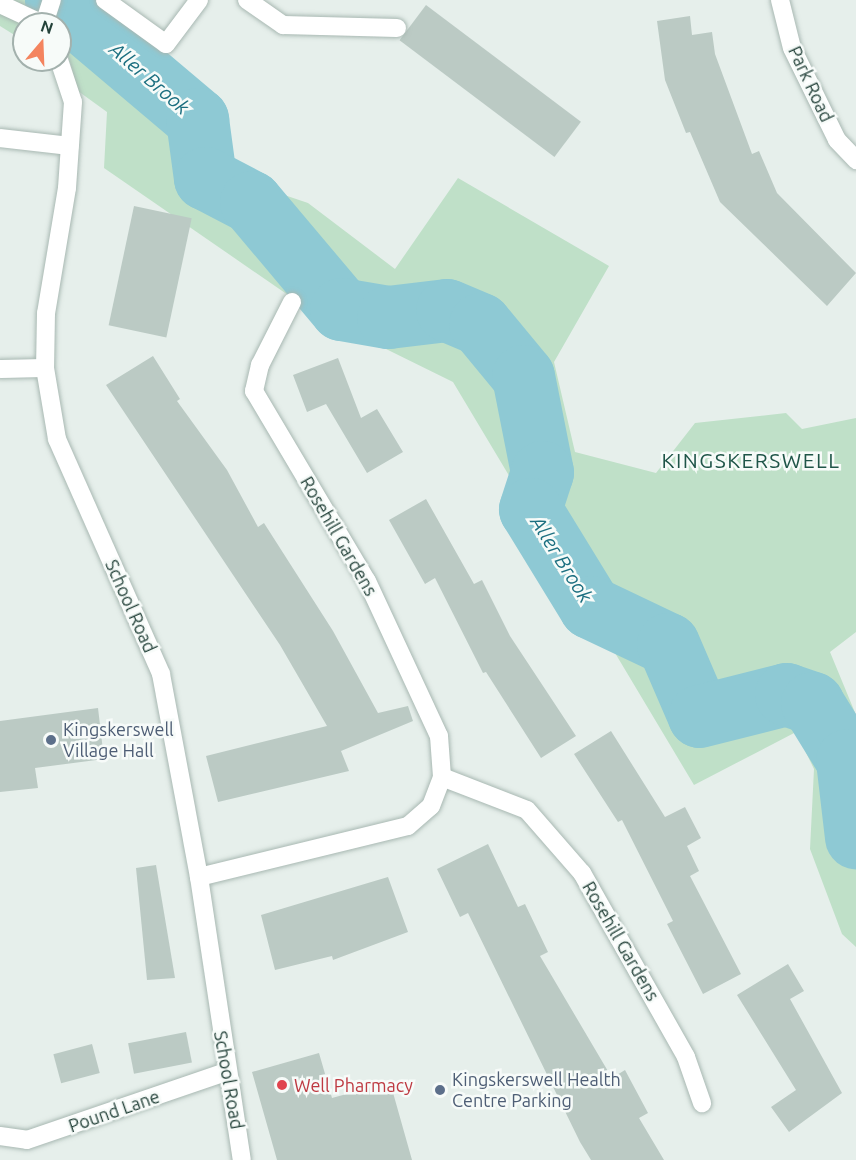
<!DOCTYPE html>
<html>
<head>
<meta charset="utf-8">
<style>
	body { margin:0 }
	#map { position:relative; width:856px; height:1160px; overflow:hidden; background:#e6efeb; font-family:Ubuntu,sans-serif }
	div>[style] { position:absolute }
	[style*='--x'] { left:calc(var(--x)*1px); top:calc(var(--y)*1px); width:calc(var(--w)*1px); rotate:calc(var(--a)*1deg) }
	.green>* { inset:0; background:#bfe0c8 }
	.river>* { height:63px; margin:-31.5px; padding:0 31.5px; transform-origin:31.5px; border-radius:31.5px; background:#8ec9d4 }
	.building>* { inset:0; background:#bbcac4; transform-origin:0 0 }
	.roads { filter:drop-shadow(0 0 2px #a8b8b2) drop-shadow(0 0 2px #a8b8b2) }
	.minor>* { height:18px; margin:-9px; padding:0 9px; transform-origin:9px; border-radius:9px; background:#fff }
	.dots>* { width:16px; height:16px; translate:-50% -50%; box-sizing:border-box; border:3px solid #f7fbf9; border-radius:50% }
	span { translate:-50% -50%; white-space:nowrap; text-align:center; line-height:1.15; -webkit-text-stroke:5px #f7fbf9; paint-order:stroke }
	.street-label { font-size:18px; color:#24423a }
	.service-label { font-size:18px; color:#4e5e75 }
	.left { translate:0 -50%; text-align:left }
	.health-label { font-size:18px; color:#be3a42 }
	.water-label { font-size:20px; color:#1c6f80; font-style:italic }
	.quarter-label { font-size:21px; color:#1f5548; letter-spacing:1.5px }
	.north { position:absolute; left:12px; top:12px; width:60px; height:60px; box-sizing:border-box; background:#f7fbf9; border:2px solid #a3b1ad; border-radius:50%; rotate:19deg; font-size:16px; font-weight:700; line-height:24px; text-align:center; color:#24423a }
	.north::after { content:''; display:block; margin:auto; width:21px; height:27px; background:#f4845f; clip-path:polygon(50% 0,100% 100%,50% 72%,0 100%) }
</style>
</head>
<body>
<div id="map">
	<div class="green">
		<div style="clip-path:polygon(0 0,33px 0,24px 41px,0 26px)"></div>
		<div style="clip-path:polygon(76px 0,226px 111px,219px 173px,308px 203px,395px 269px,458px 178px,609px 266px,554px 362px,575px 452px,656px 473px,695px 423px,786px 413px,802px 429px,856px 418px,856px 632px,830px 652px,856px 715px,856px 947px,842px 934px,810px 849px,814px 769px,796px 732px,694px 785px,453px 382px,317px 315px,104px 168px,107px 112px,78px 91px,64px 41px)"></div>
	</div>
	<div class="river">
		<div style="--x:56;--y:0;--w:185;--a:40.2"></div>
		<div style="--x:197;--y:119;--w:60;--a:82.3"></div>
		<div style="--x:205;--y:178;--w:52;--a:27.6"></div>
		<div style="--x:251;--y:202;--w:140;--a:49.9"></div>
		<div style="--x:341;--y:309;--w:48;--a:9.7"></div>
		<div style="--x:388;--y:317;--w:59;--a:-6.8"></div>
		<div style="--x:447;--y:310;--w:36;--a:23"></div>
		<div style="--x:480;--y:324;--w:67;--a:50.4"></div>
		<div style="--x:523;--y:376;--w:98;--a:78.8"></div>
		<div style="--x:542;--y:472;--w:39;--a:108"></div>
		<div style="--x:530;--y:509;--w:115;--a:58.5"></div>
		<div style="--x:590;--y:607;--w:86;--a:25.4"></div>
		<div style="--x:668;--y:644;--w:78;--a:66.7"></div>
		<div style="--x:699;--y:716;--w:90;--a:-14.2"></div>
		<div style="--x:786;--y:694;--w:28;--a:19"></div>
		<div style="--x:812;--y:703;--w:67;--a:58.4"></div>
		<div style="--x:847;--y:760;--w:78;--a:83.3"></div>
	</div>
	<div class="building">
		<div style="left:426px;top:5px;width:194px;height:44px;rotate:37deg"></div>
		<div style="clip-path:polygon(690px 16px,692px 35px,712px 32px,715px 54px,752px 154px,759px 151px,777px 193px,856px 273px,827px 306px,720px 202px,690px 132px,686px 133px,665px 80px,657px 21px)"></div>
		<div style="left:134px;top:206px;width:59px;height:122px;rotate:12deg"></div>
		<div style="clip-path:polygon(153px 356px,180px 399px,177px 401px,227px 470px,258px 527px,264px 523px,333px 631px,378px 713px,408px 706px,413px 721px,341px 751px,349px 771px,218px 802px,206px 756px,327px 726px,280px 645px,106px 385px)"></div>
		<div style="clip-path:polygon(338px 358px,361px 418px,377px 409px,403px 452px,367px 473px,326px 404px,307px 412px,293px 375px)"></div>
		<div style="clip-path:polygon(426px 499px,474px 584px,482px 580px,510px 636px,576px 736px,541px 758px,486px 672px,483px 673px,435px 578px,425px 584px,389px 520px)"></div>
		<div style="clip-path:polygon(98px 708px,104px 759px,35px 768px,38px 788px,0 792px,0 721px)"></div>
		<div style="clip-path:polygon(611px 731px,665px 817px,685px 807px,701px 838px,687px 846px,699px 871px,690px 876px,741px 974px,703px 994px,667px 924px,673px 921px,622px 820px,618px 822px,574px 754px)"></div>
		<div style="clip-path:polygon(488px 844px,518px 907px,525px 904px,548px 952px,540px 956px,612px 1078px,625px 1070px,648px 1113px,639px 1118px,664px 1160px,591px 1160px,580px 1142px,468px 913px,460px 917px,437px 869px)"></div>
		<div style="clip-path:polygon(156px 865px,175px 978px,147px 980px,136px 868px)"></div>
		<div style="clip-path:polygon(388px 877px,408px 932px,333px 960px,332px 956px,275px 970px,261px 915px)"></div>
		<div style="clip-path:polygon(788px 964px,804px 991px,790px 999px,842px 1093px,789px 1132px,771px 1107px,796px 1090px,737px 995px)"></div>
		<div style="left:186px;top:1032px;width:31px;height:59px;rotate:79deg"></div>
		<div style="left:92px;top:1044px;width:30px;height:40px;rotate:75deg"></div>
		<div style="clip-path:polygon(319px 1053px,332px 1098px,390px 1082px,412px 1160px,277px 1160px,252px 1072px)"></div>
	</div>
	<div class="roads">
		<div class="minor">
			<div style="--x:105;--y:0;--w:75;--a:35.8"></div>
			<div style="--x:166;--y:44;--w:55;--a:-53.1"></div>
			<div style="--x:247;--y:0;--w:44;--a:34.8"></div>
			<div style="--x:283;--y:25;--w:114;--a:1.5"></div>
			<div style="--x:780;--y:0;--w:49;--a:76"></div>
			<div style="--x:792;--y:48;--w:102;--a:63.9"></div>
			<div style="--x:837;--y:140;--w:28;--a:46"></div>
			<div style="--x:0;--y:4;--w:47;--a:24.9"></div>
			<div style="--x:44;--y:24;--w:25;--a:-72"></div>
			<div style="--x:59;--y:60;--w:44;--a:71.6"></div>
			<div style="--x:73;--y:102;--w:86;--a:94"></div>
			<div style="--x:67;--y:188;--w:127;--a:99.5"></div>
			<div style="--x:46;--y:313;--w:55;--a:91"></div>
			<div style="--x:45;--y:368;--w:72;--a:80.4"></div>
			<div style="--x:57;--y:439;--w:257;--a:66.1"></div>
			<div style="--x:161;--y:674;--w:207;--a:79.4"></div>
			<div style="--x:199;--y:877;--w:286;--a:81.4"></div>
			<div style="--x:0;--y:138;--w:70;--a:6.5"></div>
			<div style="--x:292;--y:302;--w:71;--a:116.9"></div>
			<div style="--x:260;--y:365;--w:27;--a:103"></div>
			<div style="--x:254;--y:391;--w:221;--a:59.3"></div>
			<div style="--x:367;--y:581;--w:171;--a:65.1"></div>
			<div style="--x:439;--y:736;--w:41;--a:85.8"></div>
			<div style="--x:442;--y:777;--w:91;--a:21.2"></div>
			<div style="--x:527;--y:810;--w:84;--a:48.9"></div>
			<div style="--x:582;--y:873;--w:211;--a:60.5"></div>
			<div style="--x:686;--y:1057;--w:49;--a:70.8"></div>
			<div style="--x:0;--y:369;--w:45;--a:-1.3"></div>
			<div style="--x:199;--y:877;--w:215;--a:-13.7"></div>
			<div style="--x:408;--y:826;--w:30;--a:-41"></div>
			<div style="--x:431;--y:806;--w:31;--a:-69"></div>
			<div style="--x:0;--y:1136;--w:27;--a:8"></div>
			<div style="--x:27;--y:1140;--w:210;--a:-18.9"></div>
		</div>
	</div>
	<div class="dots">
		<div style="left:51px;top:740px;background:#5c6f8a"></div>
		<div style="left:282px;top:1085px;background:#e0444e"></div>
		<div style="left:440px;top:1090px;background:#5c6f8a"></div>
	</div>
	<div class="street-label">
		<span style="left:811px;top:84px;rotate:65deg">Park Road</span>
		<span style="left:339px;top:536px;rotate:60deg">Rosehill Gardens</span>
		<span style="left:131px;top:606px;rotate:66deg">School Road</span>
		<span style="left:621px;top:941px;rotate:60deg">Rosehill Gardens</span>
		<span style="left:229px;top:1080px;rotate:80deg">School Road</span>
		<span style="left:114px;top:1111px;rotate:-19deg">Pound Lane</span>
	</div>
	<div class="service-label">
		<span class="left" style="left:63px;top:740px">Kingskerswell<br>Village Hall</span>
		<span class="left" style="left:452px;top:1090px">Kingskerswell Health<br>Centre Parking</span>
	</div>
	<div class="health-label">
		<span class="left" style="left:294px;top:1085px">Well Pharmacy</span>
	</div>
	<div class="water-label">
		<span style="left:150px;top:78px;rotate:41deg">Aller Brook</span>
		<span style="left:562px;top:559px;rotate:58deg">Aller Brook</span>
	</div>
	<div class="quarter-label">
		<span style="left:751px;top:460px">KINGSKERSWELL</span>
	</div>
	<div class="north">N</div>
</div>
</body>
</html>
